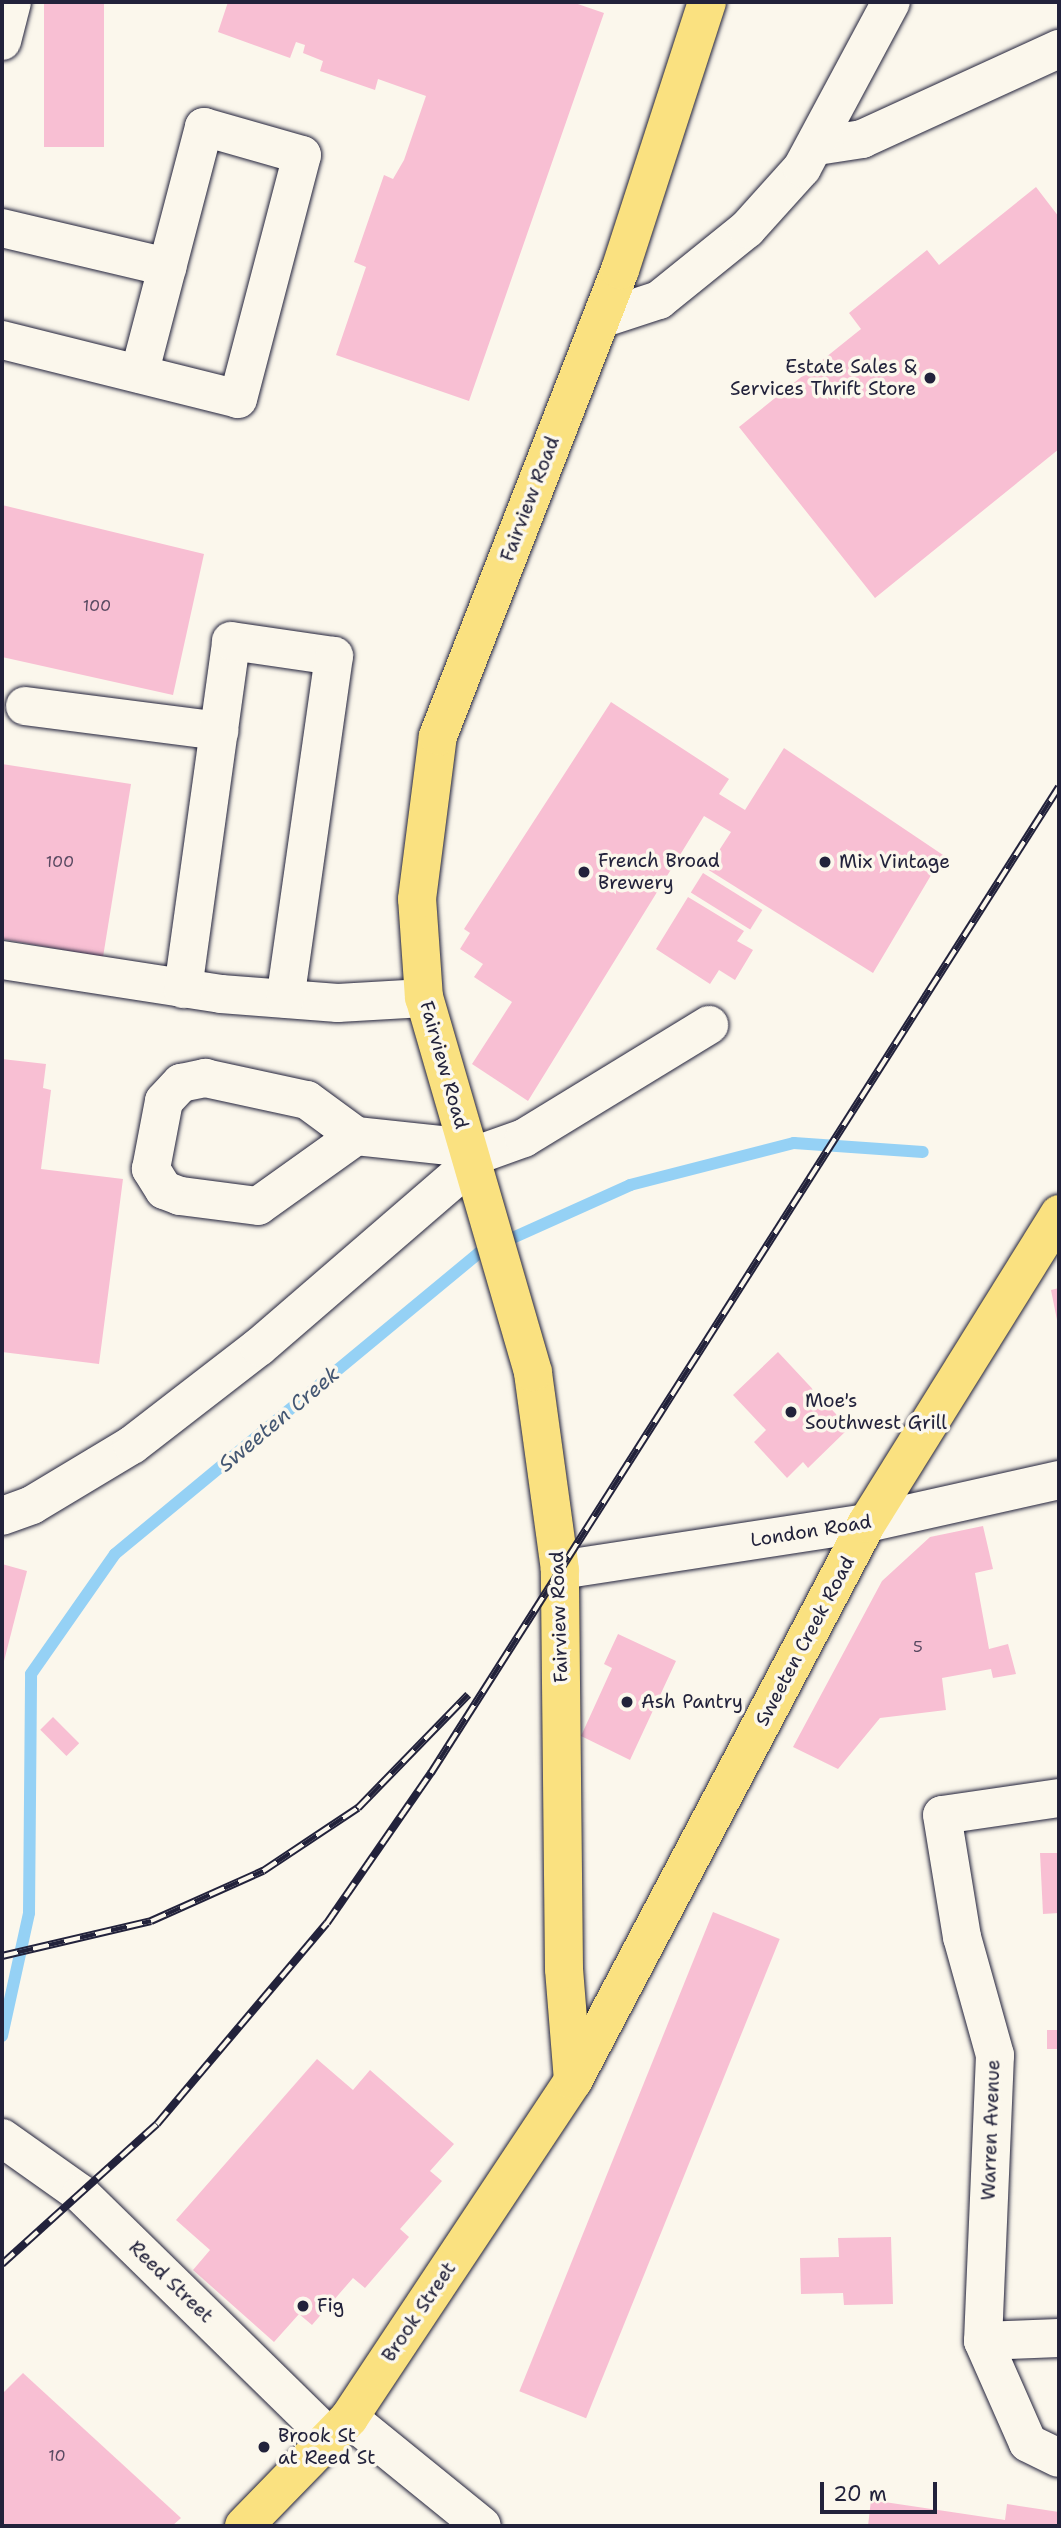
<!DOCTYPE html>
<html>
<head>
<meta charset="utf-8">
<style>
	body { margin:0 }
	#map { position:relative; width:1061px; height:2528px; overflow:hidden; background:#fbf7ec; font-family:"Shantell Sans",sans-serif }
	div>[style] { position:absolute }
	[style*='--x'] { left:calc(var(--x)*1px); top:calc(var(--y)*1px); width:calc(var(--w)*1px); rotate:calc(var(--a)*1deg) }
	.stream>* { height:12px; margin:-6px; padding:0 6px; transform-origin:6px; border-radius:6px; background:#95d1f5 }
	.building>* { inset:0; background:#f8bfd3; transform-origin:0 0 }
	.roads { filter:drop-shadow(0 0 2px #22223b) drop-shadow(0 0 2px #22223b) }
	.minor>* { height:38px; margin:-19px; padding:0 19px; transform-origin:19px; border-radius:19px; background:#fbf7ec }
	.major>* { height:38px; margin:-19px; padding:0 19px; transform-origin:19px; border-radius:19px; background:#fae180 }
	.rail>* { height:8px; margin-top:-4px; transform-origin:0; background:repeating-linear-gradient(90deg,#fbf7ec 0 16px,#22223b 0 32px); box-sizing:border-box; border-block:2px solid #22223b }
	.dots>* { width:19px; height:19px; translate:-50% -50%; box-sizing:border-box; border:4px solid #fbf7ec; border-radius:50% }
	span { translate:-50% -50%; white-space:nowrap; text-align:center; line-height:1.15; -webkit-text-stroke:7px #fbf7ec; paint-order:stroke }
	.number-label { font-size:16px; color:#584961 }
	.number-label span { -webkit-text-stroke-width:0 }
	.poi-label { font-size:19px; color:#22223b }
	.right { translate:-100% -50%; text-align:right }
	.left { translate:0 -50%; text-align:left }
	.street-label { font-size:19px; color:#22223b }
	.water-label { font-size:21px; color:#445773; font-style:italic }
	.frame { position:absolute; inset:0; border:4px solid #22223b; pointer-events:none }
	.scale { position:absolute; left:820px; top:2482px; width:117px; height:32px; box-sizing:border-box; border:4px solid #22223b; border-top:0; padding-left:9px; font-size:21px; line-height:24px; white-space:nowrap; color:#22223b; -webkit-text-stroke:5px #fbf7ec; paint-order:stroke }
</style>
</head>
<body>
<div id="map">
	<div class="stream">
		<div style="--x:2;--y:2036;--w:126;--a:-77.6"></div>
		<div style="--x:29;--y:1913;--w:239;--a:-89.5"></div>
		<div style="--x:31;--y:1674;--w:146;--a:-55"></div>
		<div style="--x:115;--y:1554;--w:472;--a:-39.6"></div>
		<div style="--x:479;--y:1253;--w:166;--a:-24.2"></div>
		<div style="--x:630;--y:1185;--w:169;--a:-14.4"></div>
		<div style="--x:794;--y:1143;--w:129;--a:4"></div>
	</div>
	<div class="building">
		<div style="left:44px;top:2px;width:60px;height:145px"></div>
		<div style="clip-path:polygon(228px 2px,572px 2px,604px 13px,469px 401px,336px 355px,366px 267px,354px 262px,384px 175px,393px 179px,404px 160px,426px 96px,378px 79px,375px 90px,320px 71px,323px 61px,303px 53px,305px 45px,296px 42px,290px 58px,218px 32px)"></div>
		<div style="clip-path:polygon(1036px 187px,1059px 217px,1059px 449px,875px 598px,739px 427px,861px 329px,849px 313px,927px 250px,939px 265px)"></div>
		<div style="clip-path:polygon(2px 505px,204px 554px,173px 695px,2px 657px)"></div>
		<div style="clip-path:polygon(611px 702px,729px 779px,719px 794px,745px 810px,784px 748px,943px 855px,873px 973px,707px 869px,731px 832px,704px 816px,528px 1101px,472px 1064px,512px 1002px,474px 977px,483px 964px,460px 949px,470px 933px,464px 929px)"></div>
		<div style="clip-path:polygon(2px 764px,131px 784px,103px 957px,2px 939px)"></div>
		<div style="left:703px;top:873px;width:70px;height:23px;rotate:32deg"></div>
		<div style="clip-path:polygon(688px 897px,744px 931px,737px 941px,753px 950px,735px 980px,719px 970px,710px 984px,656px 949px)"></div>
		<div style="clip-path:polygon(2px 1059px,46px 1064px,43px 1088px,51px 1090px,41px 1169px,123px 1179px,99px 1364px,2px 1352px)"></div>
		<div style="clip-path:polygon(1059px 1288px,1059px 1325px,1058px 1325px,1051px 1290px)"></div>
		<div style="clip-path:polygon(778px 1352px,849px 1428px,808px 1468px,803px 1462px,787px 1478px,754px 1442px,766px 1430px,733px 1395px)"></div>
		<div style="clip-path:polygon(983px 1526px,993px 1569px,975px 1573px,989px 1649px,1008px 1644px,1016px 1674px,993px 1678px,991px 1669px,942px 1678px,946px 1710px,880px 1718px,838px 1769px,793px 1747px,882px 1581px,930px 1537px)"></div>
		<div style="clip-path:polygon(2px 1564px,27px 1571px,3px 1665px,2px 1665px)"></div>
		<div style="clip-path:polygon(618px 1634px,676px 1661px,630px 1760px,581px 1736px,612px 1668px,604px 1664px)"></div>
		<div style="left:53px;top:1717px;width:37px;height:18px;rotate:45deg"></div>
		<div style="clip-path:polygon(1040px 1853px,1059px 1853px,1059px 1913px,1043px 1914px)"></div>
		<div style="left:713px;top:1912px;width:72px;height:517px;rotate:22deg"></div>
		<div style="left:1047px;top:2030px;width:12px;height:19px"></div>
		<div style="clip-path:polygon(317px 2059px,353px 2090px,370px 2070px,454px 2144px,430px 2171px,442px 2181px,400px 2229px,409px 2237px,365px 2288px,353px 2278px,312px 2325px,299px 2314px,274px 2342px,193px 2270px,210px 2250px,176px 2220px)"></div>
		<div style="clip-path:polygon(891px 2237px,893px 2304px,844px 2305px,843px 2293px,801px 2294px,800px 2258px,839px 2257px,838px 2238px)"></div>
		<div style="clip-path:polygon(23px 2373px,181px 2518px,172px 2526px,2px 2526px,2px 2394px)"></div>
		<div style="clip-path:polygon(871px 2500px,1005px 2520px,1007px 2504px,1059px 2512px,1059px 2526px,868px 2526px)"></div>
	</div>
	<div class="roads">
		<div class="minor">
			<div style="--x:2;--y:41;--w:40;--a:-75.6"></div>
			<div style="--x:817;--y:146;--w:46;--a:-8.8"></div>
			<div style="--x:862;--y:139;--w:217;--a:-24.6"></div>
			<div style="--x:2;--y:228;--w:170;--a:13.3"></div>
			<div style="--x:601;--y:319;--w:61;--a:-18.1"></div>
			<div style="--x:659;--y:300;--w:113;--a:-38.9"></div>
			<div style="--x:747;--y:229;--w:82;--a:-48"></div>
			<div style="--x:802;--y:168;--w:188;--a:-61.8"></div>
			<div style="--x:2;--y:340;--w:243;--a:14"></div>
			<div style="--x:238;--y:399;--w:252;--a:-75.3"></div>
			<div style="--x:302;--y:155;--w:102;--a:-164.1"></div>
			<div style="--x:204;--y:127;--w:255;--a:104.7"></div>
			<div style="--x:25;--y:706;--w:196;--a:7.3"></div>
			<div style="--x:2;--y:960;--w:222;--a:8.8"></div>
			<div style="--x:221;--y:994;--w:117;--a:4.4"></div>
			<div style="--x:338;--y:1003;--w:86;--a:-3.3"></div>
			<div style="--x:183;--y:989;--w:351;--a:-82.1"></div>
			<div style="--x:231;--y:641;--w:104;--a:8.3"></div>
			<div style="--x:334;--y:656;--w:346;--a:98.1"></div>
			<div style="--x:356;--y:1136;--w:120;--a:144.5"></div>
			<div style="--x:258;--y:1206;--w:79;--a:-172.7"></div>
			<div style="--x:180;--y:1196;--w:17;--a:-159"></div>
			<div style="--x:164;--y:1190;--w:25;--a:-122"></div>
			<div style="--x:151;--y:1169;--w:69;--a:-79.2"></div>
			<div style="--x:164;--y:1101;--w:25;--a:-47"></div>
			<div style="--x:181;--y:1083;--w:25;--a:-12"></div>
			<div style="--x:205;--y:1078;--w:104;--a:12.2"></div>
			<div style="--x:307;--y:1100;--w:61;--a:36.3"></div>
			<div style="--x:356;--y:1136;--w:113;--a:6.1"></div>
			<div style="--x:471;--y:1157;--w:56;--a:-19.7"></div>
			<div style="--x:524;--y:1138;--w:217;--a:-31.4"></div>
			<div style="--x:2;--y:1516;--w:32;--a:-20"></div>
			<div style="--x:32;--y:1505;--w:117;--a:-31"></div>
			<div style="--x:132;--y:1445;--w:160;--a:-37.7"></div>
			<div style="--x:259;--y:1347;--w:283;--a:-40.8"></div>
			<div style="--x:560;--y:1570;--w:311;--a:-8.7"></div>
			<div style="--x:867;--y:1523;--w:197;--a:-12.6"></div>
			<div style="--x:1059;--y:1798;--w:118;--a:171.7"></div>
			<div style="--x:942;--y:1815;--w:124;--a:80.7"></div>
			<div style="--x:962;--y:1937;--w:123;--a:74.4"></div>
			<div style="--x:995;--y:2055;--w:286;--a:92.4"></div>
			<div style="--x:983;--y:2341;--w:111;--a:66.2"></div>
			<div style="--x:1028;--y:2443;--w:34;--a:26"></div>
			<div style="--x:2;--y:2138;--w:97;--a:35.3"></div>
			<div style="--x:81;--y:2194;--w:349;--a:44.4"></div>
			<div style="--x:983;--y:2341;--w:76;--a:-2.3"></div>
			<div style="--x:349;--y:2418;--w:171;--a:39.1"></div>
		</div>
		<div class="major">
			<div style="--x:573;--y:2081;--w:112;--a:-94.6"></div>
			<div style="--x:564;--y:1969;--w:399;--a:-90.6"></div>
			<div style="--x:560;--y:1570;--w:200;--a:-97.8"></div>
			<div style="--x:533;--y:1372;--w:390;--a:-106.2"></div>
			<div style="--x:424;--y:998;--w:99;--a:-94"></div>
			<div style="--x:417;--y:899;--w:164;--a:-82.7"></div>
			<div style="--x:438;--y:736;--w:500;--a:-68.67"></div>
			<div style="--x:620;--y:270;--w:282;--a:-72"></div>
			<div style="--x:244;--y:2526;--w:151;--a:-45.8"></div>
			<div style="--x:349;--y:2418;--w:405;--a:-56.4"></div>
			<div style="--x:573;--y:2081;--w:631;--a:-62.22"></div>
			<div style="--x:867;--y:1523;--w:364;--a:-58.1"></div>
		</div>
	</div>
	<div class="rail">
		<div style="--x:2;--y:1956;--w:153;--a:-13.2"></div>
		<div style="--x:151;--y:1921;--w:123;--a:-24.1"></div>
		<div style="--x:263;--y:1871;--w:114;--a:-33.6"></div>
		<div style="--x:358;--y:1808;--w:158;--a:-45.8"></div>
		<div style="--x:2;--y:2264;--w:209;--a:-42.1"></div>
		<div style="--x:157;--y:2124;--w:263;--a:-49.8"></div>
		<div style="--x:327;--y:1923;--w:183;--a:-55.3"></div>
		<div style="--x:431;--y:1773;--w:1169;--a:-57.51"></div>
	</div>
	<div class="dots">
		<div style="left:930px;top:378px;background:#22223b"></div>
		<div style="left:825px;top:862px;background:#22223b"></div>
		<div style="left:584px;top:872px;background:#22223b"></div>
		<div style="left:791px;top:1412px;background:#22223b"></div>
		<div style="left:627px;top:1702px;background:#22223b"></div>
		<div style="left:303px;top:2306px;background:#22223b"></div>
		<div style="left:264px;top:2447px;background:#22223b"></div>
	</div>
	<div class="number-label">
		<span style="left:97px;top:606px">100</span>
		<span style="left:60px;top:862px">100</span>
		<span style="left:918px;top:1647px">5</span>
		<span style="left:57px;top:2456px">10</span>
	</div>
	<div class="poi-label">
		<span class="right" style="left:916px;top:378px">Estate Sales &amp;<br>Services Thrift Store</span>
		<span class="left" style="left:598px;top:872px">French Broad<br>Brewery</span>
		<span class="left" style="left:839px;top:862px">Mix Vintage</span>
		<span class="left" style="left:805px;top:1412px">Moe's<br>Southwest Grill</span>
		<span class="left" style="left:641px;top:1702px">Ash Pantry</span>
		<span class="left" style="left:317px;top:2306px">Fig</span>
		<span class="left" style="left:278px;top:2447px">Brook St<br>at Reed St</span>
	</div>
	<div class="street-label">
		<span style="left:530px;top:499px;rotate:-69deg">Fairview Road</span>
		<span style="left:444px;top:1065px;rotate:74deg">Fairview Road</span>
		<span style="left:811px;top:1531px;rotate:-9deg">London Road</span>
		<span style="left:559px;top:1617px;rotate:-92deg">Fairview Road</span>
		<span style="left:805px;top:1641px;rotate:-62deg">Sweeten Creek Road</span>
		<span style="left:991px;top:2130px;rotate:-88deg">Warren Avenue</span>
		<span style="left:171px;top:2282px;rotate:44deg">Reed Street</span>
		<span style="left:419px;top:2312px;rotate:-56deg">Brook Street</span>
	</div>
	<div class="water-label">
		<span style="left:279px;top:1419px;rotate:-40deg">Sweeten Creek</span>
	</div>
	<div class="frame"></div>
	<div class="scale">20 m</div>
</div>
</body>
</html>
